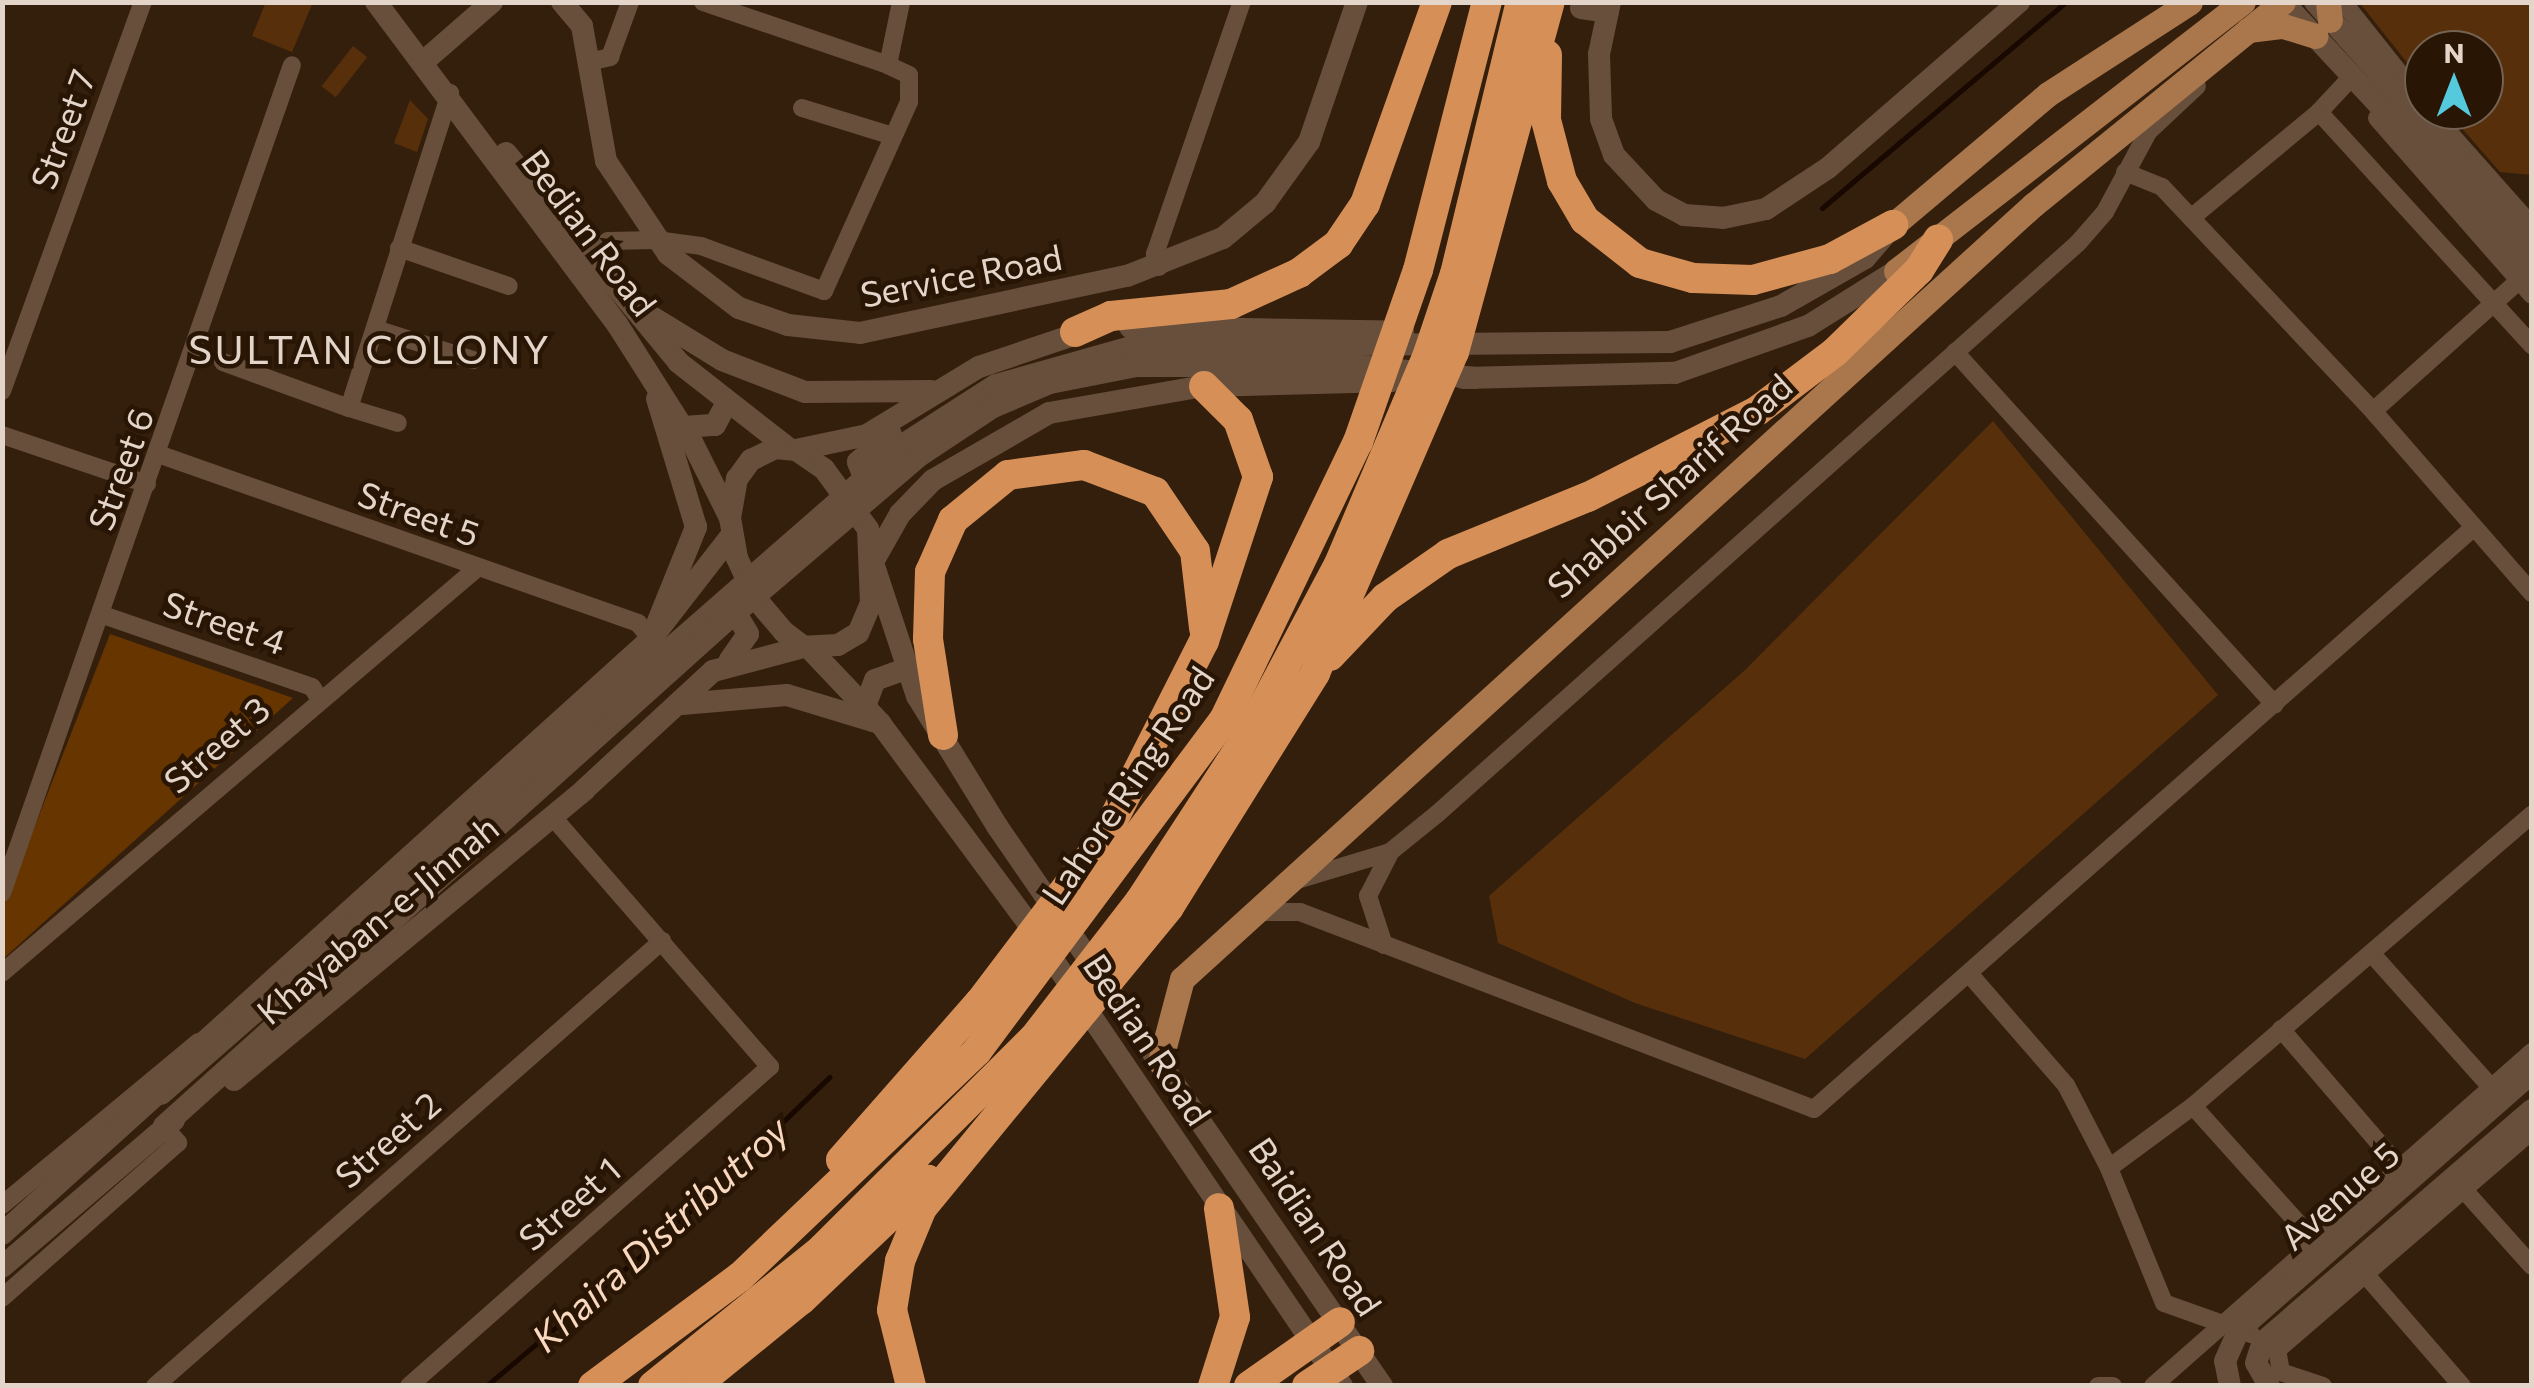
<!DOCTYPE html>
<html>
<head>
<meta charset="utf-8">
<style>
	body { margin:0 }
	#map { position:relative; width:2534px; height:1388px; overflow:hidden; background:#341f0d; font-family:Commissioner,sans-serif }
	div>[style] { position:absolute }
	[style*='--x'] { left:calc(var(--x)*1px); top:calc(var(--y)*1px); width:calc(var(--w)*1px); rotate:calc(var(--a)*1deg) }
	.green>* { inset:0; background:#663500 }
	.stream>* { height:5px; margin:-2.5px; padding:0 2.5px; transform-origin:2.5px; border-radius:2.5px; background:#180800 }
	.building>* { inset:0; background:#57300b; transform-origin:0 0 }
	.street>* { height:18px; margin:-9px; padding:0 9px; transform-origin:9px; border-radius:9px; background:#674f3c }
	.secondary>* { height:22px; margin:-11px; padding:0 11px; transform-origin:11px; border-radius:11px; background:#674f3c }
	.primary>* { height:25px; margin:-12.5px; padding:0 12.5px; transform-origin:12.5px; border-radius:12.5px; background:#aa764c }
	.highway>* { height:30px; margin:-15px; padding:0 15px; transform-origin:15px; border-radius:15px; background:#d69057 }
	span { translate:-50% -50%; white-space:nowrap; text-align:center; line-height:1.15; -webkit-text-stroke:9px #291504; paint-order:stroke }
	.street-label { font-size:35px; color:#e3d5ca }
	.water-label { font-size:38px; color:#f9d8c0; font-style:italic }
	.quarter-label { font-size:40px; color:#e3d5ca; letter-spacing:2.5px }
	.frame { position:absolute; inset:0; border:5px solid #e3d5ca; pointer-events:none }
	.north { position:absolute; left:2404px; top:30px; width:100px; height:100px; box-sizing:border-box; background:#291504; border:2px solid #736253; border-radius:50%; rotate:0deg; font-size:28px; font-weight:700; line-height:40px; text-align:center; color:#e3d5ca }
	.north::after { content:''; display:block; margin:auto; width:35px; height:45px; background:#54cadc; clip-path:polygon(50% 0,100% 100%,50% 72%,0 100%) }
</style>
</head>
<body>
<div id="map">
	<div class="green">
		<div style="clip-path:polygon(110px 634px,293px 698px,3px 959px,2px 910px)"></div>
	</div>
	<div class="stream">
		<div style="--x:1822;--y:208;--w:319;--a:-40.2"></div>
		<div style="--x:486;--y:1386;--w:231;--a:-40.1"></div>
		<div style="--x:663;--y:1237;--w:231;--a:-43.9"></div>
	</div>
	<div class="building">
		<div style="clip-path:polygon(266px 2px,313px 2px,292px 52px,252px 36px)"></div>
		<div style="clip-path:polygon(2359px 2px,2532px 2px,2532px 175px,2500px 172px,2446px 110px,2484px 110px,2484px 50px,2424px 50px,2424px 84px)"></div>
		<div style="left:353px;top:46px;width:18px;height:51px;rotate:38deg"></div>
		<div style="clip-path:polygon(410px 100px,428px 119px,417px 152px,394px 143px)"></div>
		<div style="clip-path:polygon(1993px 421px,2218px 695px,1805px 1059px,1635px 1003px,1498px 943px,1489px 896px,1744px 671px)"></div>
	</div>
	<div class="street">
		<div style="--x:703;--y:2;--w:195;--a:18.8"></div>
		<div style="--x:2343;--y:2;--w:130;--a:51.5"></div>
		<div style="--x:589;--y:62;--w:22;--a:-13"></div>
		<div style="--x:610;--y:57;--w:59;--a:-70"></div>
		<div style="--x:2346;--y:83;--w:40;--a:133"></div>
		<div style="--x:2319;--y:112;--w:316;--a:47.6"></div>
		<div style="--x:802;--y:108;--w:92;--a:17.1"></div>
		<div style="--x:2429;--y:110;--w:155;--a:48.4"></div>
		<div style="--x:2377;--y:118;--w:235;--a:48.8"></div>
		<div style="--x:2125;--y:172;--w:40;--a:22"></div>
		<div style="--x:2162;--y:187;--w:308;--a:46.7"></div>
		<div style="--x:2191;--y:218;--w:166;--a:-39.6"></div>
		<div style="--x:399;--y:248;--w:116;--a:19.1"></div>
		<div style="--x:578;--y:260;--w:36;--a:-32"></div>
		<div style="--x:608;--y:241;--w:48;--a:-1.2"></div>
		<div style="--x:656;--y:240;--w:45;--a:7.6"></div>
		<div style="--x:701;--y:246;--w:131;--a:20.1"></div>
		<div style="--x:824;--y:291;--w:207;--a:-65.8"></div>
		<div style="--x:909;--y:102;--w:27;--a:-90"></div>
		<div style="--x:909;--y:75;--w:23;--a:-155"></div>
		<div style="--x:888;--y:65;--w:64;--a:-78.3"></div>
		<div style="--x:1159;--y:267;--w:14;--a:-107"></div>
		<div style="--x:1155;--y:254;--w:267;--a:-71"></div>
		<div style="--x:2532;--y:269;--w:213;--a:138.2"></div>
		<div style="--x:2373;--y:411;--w:242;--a:48.9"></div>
		<div style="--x:379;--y:330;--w:99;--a:17.7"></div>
		<div style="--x:1955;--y:352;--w:476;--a:47.8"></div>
		<div style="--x:223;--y:362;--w:134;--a:20.1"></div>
		<div style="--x:349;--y:408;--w:331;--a:-72.2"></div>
		<div style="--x:2;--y:391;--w:414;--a:-70.1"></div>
		<div style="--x:349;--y:408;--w:51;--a:17"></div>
		<div style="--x:2;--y:435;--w:153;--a:18.7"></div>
		<div style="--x:161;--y:455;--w:506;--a:19.4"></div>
		<div style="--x:638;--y:623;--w:21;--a:51"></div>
		<div style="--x:103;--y:615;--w:221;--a:19"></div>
		<div style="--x:312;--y:687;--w:13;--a:58"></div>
		<div style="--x:1294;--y:881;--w:100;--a:-16.8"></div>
		<div style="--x:1390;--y:852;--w:60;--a:-39"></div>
		<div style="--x:1437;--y:814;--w:858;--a:-41.69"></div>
		<div style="--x:2078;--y:243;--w:41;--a:-48.9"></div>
		<div style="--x:2105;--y:212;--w:91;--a:-61.7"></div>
		<div style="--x:2148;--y:132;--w:67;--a:-43.2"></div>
		<div style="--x:2;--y:893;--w:877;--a:-70.7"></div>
		<div style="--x:1256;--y:912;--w:44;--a:0"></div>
		<div style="--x:1300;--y:912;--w:550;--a:20.97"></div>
		<div style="--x:1814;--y:1109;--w:879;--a:-41.4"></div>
		<div style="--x:1384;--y:945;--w:52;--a:-108.1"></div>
		<div style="--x:1368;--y:896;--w:48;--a:-62.9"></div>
		<div style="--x:2372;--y:954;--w:180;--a:48.2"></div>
		<div style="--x:2;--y:973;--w:623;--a:-40.44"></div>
		<div style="--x:1972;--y:977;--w:143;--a:49"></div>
		<div style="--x:2066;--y:1085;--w:93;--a:62.6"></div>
		<div style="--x:2281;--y:1029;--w:190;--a:49.3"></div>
		<div style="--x:2193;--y:1106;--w:181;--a:48.1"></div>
		<div style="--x:2464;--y:1190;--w:102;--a:48.2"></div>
		<div style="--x:2;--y:1205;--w:255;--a:-39.7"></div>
		<div style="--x:2365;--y:1274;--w:148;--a:49.1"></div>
		<div style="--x:2;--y:1298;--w:235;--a:-41.4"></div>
		<div style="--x:178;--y:1143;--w:22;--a:-129"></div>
		<div style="--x:2251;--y:1334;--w:92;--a:-160.4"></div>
		<div style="--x:2164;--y:1303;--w:146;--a:-112.2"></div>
		<div style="--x:2109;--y:1168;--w:104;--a:-36.4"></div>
		<div style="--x:2193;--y:1106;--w:447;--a:-40.7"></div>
		<div style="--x:155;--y:1386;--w:675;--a:-41.27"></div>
		<div style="--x:409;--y:1386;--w:482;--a:-41.5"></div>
		<div style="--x:770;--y:1067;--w:332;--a:-131"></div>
		<div style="--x:2098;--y:1386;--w:15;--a:0"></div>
		<div style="--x:2153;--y:1386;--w:505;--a:-41.39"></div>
		<div style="--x:2323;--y:1386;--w:44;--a:-161.6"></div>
		<div style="--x:2281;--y:1372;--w:22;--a:-100"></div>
		<div style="--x:2277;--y:1350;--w:336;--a:-40.7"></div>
	</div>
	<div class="secondary">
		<div style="--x:376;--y:2;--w:402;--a:53.2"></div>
		<div style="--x:617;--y:324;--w:140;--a:57.6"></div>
		<div style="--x:692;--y:442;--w:85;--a:63.4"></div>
		<div style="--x:562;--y:2;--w:31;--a:50"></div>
		<div style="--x:582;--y:26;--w:137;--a:79.9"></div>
		<div style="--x:606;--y:161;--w:112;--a:56.3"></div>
		<div style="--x:668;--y:254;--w:89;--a:37.3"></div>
		<div style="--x:739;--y:308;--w:52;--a:19.1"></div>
		<div style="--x:788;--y:325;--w:72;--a:6.3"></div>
		<div style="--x:860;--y:333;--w:273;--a:-12.1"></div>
		<div style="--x:1127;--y:276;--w:103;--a:-21.6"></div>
		<div style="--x:1223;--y:238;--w:55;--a:-39.8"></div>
		<div style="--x:1265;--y:203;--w:75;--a:-54.2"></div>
		<div style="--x:1309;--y:142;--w:148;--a:-71.1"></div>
		<div style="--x:1610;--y:2;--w:53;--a:101.9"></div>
		<div style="--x:1599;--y:54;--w:65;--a:88.2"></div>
		<div style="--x:1601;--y:119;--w:38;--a:70"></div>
		<div style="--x:1614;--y:155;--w:62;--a:47"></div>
		<div style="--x:1656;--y:200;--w:32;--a:28"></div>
		<div style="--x:1684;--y:215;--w:39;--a:4"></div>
		<div style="--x:1723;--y:218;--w:44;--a:-11.8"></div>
		<div style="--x:1766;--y:209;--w:74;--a:-33.5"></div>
		<div style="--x:1828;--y:168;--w:253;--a:-41"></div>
		<div style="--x:2283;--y:2;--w:365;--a:47"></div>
		<div style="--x:2315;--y:2;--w:325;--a:48.1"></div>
		<div style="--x:1581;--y:8;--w:27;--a:8"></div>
		<div style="--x:422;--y:63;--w:93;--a:-41.1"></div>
		<div style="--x:506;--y:153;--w:271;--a:50.5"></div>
		<div style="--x:678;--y:362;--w:140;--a:38"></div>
		<div style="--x:644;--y:312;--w:92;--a:31.6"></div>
		<div style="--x:722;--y:360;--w:89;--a:21.1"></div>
		<div style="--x:805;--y:392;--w:126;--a:-0.5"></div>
		<div style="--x:1130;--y:327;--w:273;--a:1"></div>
		<div style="--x:1463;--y:378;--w:212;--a:-1.4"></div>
		<div style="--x:1675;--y:373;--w:141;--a:-19.5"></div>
		<div style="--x:1808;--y:326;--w:104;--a:-32"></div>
		<div style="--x:684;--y:427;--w:31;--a:-4"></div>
		<div style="--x:715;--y:425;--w:24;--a:-62"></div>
		<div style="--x:776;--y:448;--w:20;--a:6"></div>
		<div style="--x:796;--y:450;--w:34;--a:34"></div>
		<div style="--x:824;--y:469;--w:74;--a:53.7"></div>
		<div style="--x:868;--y:529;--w:74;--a:87.7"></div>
		<div style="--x:871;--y:603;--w:33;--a:113"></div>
		<div style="--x:858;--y:633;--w:23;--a:149"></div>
		<div style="--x:838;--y:645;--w:34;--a:177"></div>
		<div style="--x:804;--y:647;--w:25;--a:-143"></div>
		<div style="--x:784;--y:632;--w:43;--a:-130.3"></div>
		<div style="--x:756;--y:599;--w:45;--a:-114.9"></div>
		<div style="--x:737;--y:558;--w:41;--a:-99.9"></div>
		<div style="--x:730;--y:518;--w:40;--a:-80"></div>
		<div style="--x:737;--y:479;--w:24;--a:-54"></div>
		<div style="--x:751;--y:460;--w:28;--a:-26"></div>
		<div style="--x:796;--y:450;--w:73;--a:-11.9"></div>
		<div style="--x:867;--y:435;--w:131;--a:-31.3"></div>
		<div style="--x:979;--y:367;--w:115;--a:-18.7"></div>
		<div style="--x:868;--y:487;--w:27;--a:-112"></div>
		<div style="--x:858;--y:462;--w:43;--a:-40.3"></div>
		<div style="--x:874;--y:560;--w:53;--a:-60.5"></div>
		<div style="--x:900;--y:514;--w:47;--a:-45.9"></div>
		<div style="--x:933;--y:480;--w:134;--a:-30"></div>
		<div style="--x:1049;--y:413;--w:157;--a:-9.9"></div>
		<div style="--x:1204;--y:386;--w:187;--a:-1.5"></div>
		<div style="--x:875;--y:569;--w:134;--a:71.7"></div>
		<div style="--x:917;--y:696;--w:153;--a:58.4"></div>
		<div style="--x:997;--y:826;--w:680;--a:55.49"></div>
		<div style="--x:729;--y:602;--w:37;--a:59"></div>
		<div style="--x:748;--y:634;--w:32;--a:125"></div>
		<div style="--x:652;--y:636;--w:118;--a:-68"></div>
		<div style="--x:696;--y:527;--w:134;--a:-106.9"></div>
		<div style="--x:808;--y:647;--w:105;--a:46.5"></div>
		<div style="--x:880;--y:723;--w:245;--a:53.5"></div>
		<div style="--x:1026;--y:920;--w:563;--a:55.86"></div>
		<div style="--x:682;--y:704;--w:105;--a:-4.9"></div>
		<div style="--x:787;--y:695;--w:93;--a:16.9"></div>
		<div style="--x:865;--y:706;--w:28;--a:-69"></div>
		<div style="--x:875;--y:680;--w:32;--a:-20"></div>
		<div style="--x:191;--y:1054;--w:620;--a:-42.06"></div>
		<div style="--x:651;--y:639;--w:130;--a:-52.2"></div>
		<div style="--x:234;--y:1080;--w:455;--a:-39.6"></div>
		<div style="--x:584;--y:790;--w:176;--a:-42.7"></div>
		<div style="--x:713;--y:671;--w:94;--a:-14.8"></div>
		<div style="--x:161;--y:1094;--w:987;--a:-41.18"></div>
		<div style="--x:904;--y:444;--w:109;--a:-32.7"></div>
		<div style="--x:996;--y:385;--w:140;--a:-15.7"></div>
		<div style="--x:1131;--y:347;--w:539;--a:-0.53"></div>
		<div style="--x:1670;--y:342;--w:117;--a:-18"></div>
		<div style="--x:1781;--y:306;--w:97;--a:-29.7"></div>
		<div style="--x:1865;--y:258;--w:30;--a:-49"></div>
		<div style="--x:164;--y:1126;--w:746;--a:-41.96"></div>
		<div style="--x:719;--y:627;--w:263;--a:-40.5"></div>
		<div style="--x:919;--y:456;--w:89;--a:-33.5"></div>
		<div style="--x:993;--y:407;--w:62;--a:-22.8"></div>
		<div style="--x:1050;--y:383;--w:88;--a:-11.2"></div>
		<div style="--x:1136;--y:366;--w:223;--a:0"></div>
		<div style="--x:1359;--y:366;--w:117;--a:5.9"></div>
		<div style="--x:2;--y:1234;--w:224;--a:-42.1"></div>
		<div style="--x:2;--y:1267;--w:226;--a:-40.5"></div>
		<div style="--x:2230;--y:1386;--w:25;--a:-101"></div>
		<div style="--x:2225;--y:1361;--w:34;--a:-66"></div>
		<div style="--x:2239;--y:1330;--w:390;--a:-41.3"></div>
		<div style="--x:2269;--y:1386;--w:26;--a:-119"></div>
		<div style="--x:2256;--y:1363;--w:22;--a:-72"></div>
		<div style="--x:2263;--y:1342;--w:355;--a:-40.8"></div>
	</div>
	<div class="primary">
		<div style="--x:2328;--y:2;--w:18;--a:84"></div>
		<div style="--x:2248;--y:30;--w:35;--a:-7"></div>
		<div style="--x:2283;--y:26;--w:34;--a:17"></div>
		<div style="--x:1893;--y:225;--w:203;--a:-40.2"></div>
		<div style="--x:2048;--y:94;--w:169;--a:-32.9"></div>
		<div style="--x:1896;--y:271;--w:439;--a:-37.8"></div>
		<div style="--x:1160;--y:1062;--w:86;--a:-75.2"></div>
		<div style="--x:1182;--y:979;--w:1150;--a:-42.29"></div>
		<div style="--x:2033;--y:205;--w:322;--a:-39.1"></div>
	</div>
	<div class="highway">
		<div style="--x:1547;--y:55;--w:65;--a:90.9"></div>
		<div style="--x:1546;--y:120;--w:63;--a:75.3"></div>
		<div style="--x:1562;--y:181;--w:45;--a:59.5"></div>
		<div style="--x:1585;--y:220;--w:70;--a:38"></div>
		<div style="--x:1640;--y:263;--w:55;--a:15.8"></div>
		<div style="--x:1693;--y:278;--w:60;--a:1.9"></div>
		<div style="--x:1753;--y:280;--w:80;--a:-15.3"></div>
		<div style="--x:1830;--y:259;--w:72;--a:-28.4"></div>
		<div style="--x:1075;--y:332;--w:39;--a:-24"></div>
		<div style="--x:1111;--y:316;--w:121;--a:-5.7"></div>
		<div style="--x:1231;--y:304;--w:75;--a:-24.5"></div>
		<div style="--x:1299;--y:273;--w:49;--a:-36.6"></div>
		<div style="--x:1338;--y:244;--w:48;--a:-56"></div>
		<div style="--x:1365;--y:204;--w:214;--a:-70.4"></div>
		<div style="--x:1330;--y:656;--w:80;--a:-46.5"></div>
		<div style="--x:1385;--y:598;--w:77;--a:-34.9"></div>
		<div style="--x:1448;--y:554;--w:151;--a:-22.2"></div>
		<div style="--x:1588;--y:497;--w:190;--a:-27"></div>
		<div style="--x:1757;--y:411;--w:98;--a:-37.1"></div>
		<div style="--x:1835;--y:352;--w:117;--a:-44.3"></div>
		<div style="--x:1919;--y:270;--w:36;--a:-58"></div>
		<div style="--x:943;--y:735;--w:97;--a:-98.9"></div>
		<div style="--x:928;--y:639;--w:67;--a:-88.3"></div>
		<div style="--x:930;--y:572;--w:57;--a:-66.1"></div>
		<div style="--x:953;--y:520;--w:71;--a:-39.3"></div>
		<div style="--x:1008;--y:475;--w:77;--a:-7.5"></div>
		<div style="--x:1084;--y:465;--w:76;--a:20.8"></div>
		<div style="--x:1155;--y:492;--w:71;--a:55.9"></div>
		<div style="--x:1195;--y:551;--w:78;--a:83.3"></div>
		<div style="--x:841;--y:1160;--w:210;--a:-48.7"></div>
		<div style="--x:980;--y:1002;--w:206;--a:-52.9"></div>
		<div style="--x:1104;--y:838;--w:221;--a:-63.1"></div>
		<div style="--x:1204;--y:641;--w:173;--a:-71.8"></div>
		<div style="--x:1258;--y:477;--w:60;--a:-109.3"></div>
		<div style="--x:1238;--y:420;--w:48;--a:-135"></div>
		<div style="--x:593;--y:1386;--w:183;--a:-36.6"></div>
		<div style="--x:740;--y:1277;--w:327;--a:-43.6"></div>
		<div style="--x:977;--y:1051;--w:413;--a:-53.3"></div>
		<div style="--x:1224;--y:720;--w:309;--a:-64.3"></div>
		<div style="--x:1358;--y:442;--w:182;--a:-70.8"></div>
		<div style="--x:1418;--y:270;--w:277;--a:-75.6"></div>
		<div style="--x:653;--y:1386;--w:218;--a:-39"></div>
		<div style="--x:822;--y:1249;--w:299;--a:-44.9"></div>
		<div style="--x:1034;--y:1038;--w:173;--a:-52.3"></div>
		<div style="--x:1140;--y:901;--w:196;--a:-56.9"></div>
		<div style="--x:1247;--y:737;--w:196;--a:-62"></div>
		<div style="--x:1339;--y:564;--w:228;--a:-67"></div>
		<div style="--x:1428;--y:354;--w:84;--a:-71.4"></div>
		<div style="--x:1455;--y:274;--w:280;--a:-76.4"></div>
		<div style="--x:695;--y:1386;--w:136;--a:-39.1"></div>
		<div style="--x:801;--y:1300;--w:175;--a:-43.4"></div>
		<div style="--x:911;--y:1386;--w:78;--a:-104"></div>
		<div style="--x:892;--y:1310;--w:50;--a:-80.7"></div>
		<div style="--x:900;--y:1261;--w:57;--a:-67.5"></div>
		<div style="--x:922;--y:1208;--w:389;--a:-50.6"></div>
		<div style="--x:1169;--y:907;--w:276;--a:-58"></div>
		<div style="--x:1315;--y:673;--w:350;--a:-66.6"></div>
		<div style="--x:1454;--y:352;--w:361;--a:-74.7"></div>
		<div style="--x:1213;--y:1386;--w:72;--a:-72.3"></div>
		<div style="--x:1235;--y:1317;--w:110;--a:-98.4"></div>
		<div style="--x:1249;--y:1386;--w:111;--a:-35.1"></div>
		<div style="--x:1307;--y:1386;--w:63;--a:-33.9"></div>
	</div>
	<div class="street-label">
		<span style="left:62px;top:129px;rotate:-70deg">Street 7</span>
		<span style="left:590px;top:232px;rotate:53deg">Bedian Road</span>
		<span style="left:961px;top:275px;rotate:-11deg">Service Road</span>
		<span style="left:120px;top:469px;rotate:-70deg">Street 6</span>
		<span style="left:1669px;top:485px;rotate:-42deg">Shabbir Sharif Road</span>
		<span style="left:419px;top:513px;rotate:20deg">Street 5</span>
		<span style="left:225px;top:622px;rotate:19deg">Street 4</span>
		<span style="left:216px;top:744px;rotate:-41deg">Street 3</span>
		<span style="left:1127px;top:785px;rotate:-56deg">Lahore Ring Road</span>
		<span style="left:377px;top:919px;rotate:-40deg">Khayaban-e-Jinnah</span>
		<span style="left:1148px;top:1039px;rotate:56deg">Bedian Road</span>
		<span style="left:387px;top:1139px;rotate:-41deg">Street 2</span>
		<span style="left:2339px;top:1195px;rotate:-41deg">Avenue 5</span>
		<span style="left:569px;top:1203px;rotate:-41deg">Street 1</span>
		<span style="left:1316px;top:1226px;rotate:56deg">Baidian Road</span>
	</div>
	<div class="water-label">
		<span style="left:659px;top:1233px;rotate:-42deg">Khaira Distributroy</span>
	</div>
	<div class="quarter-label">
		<span style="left:370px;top:348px">SULTAN COLONY</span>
	</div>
	<div class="frame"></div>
	<div class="north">N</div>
</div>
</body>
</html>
